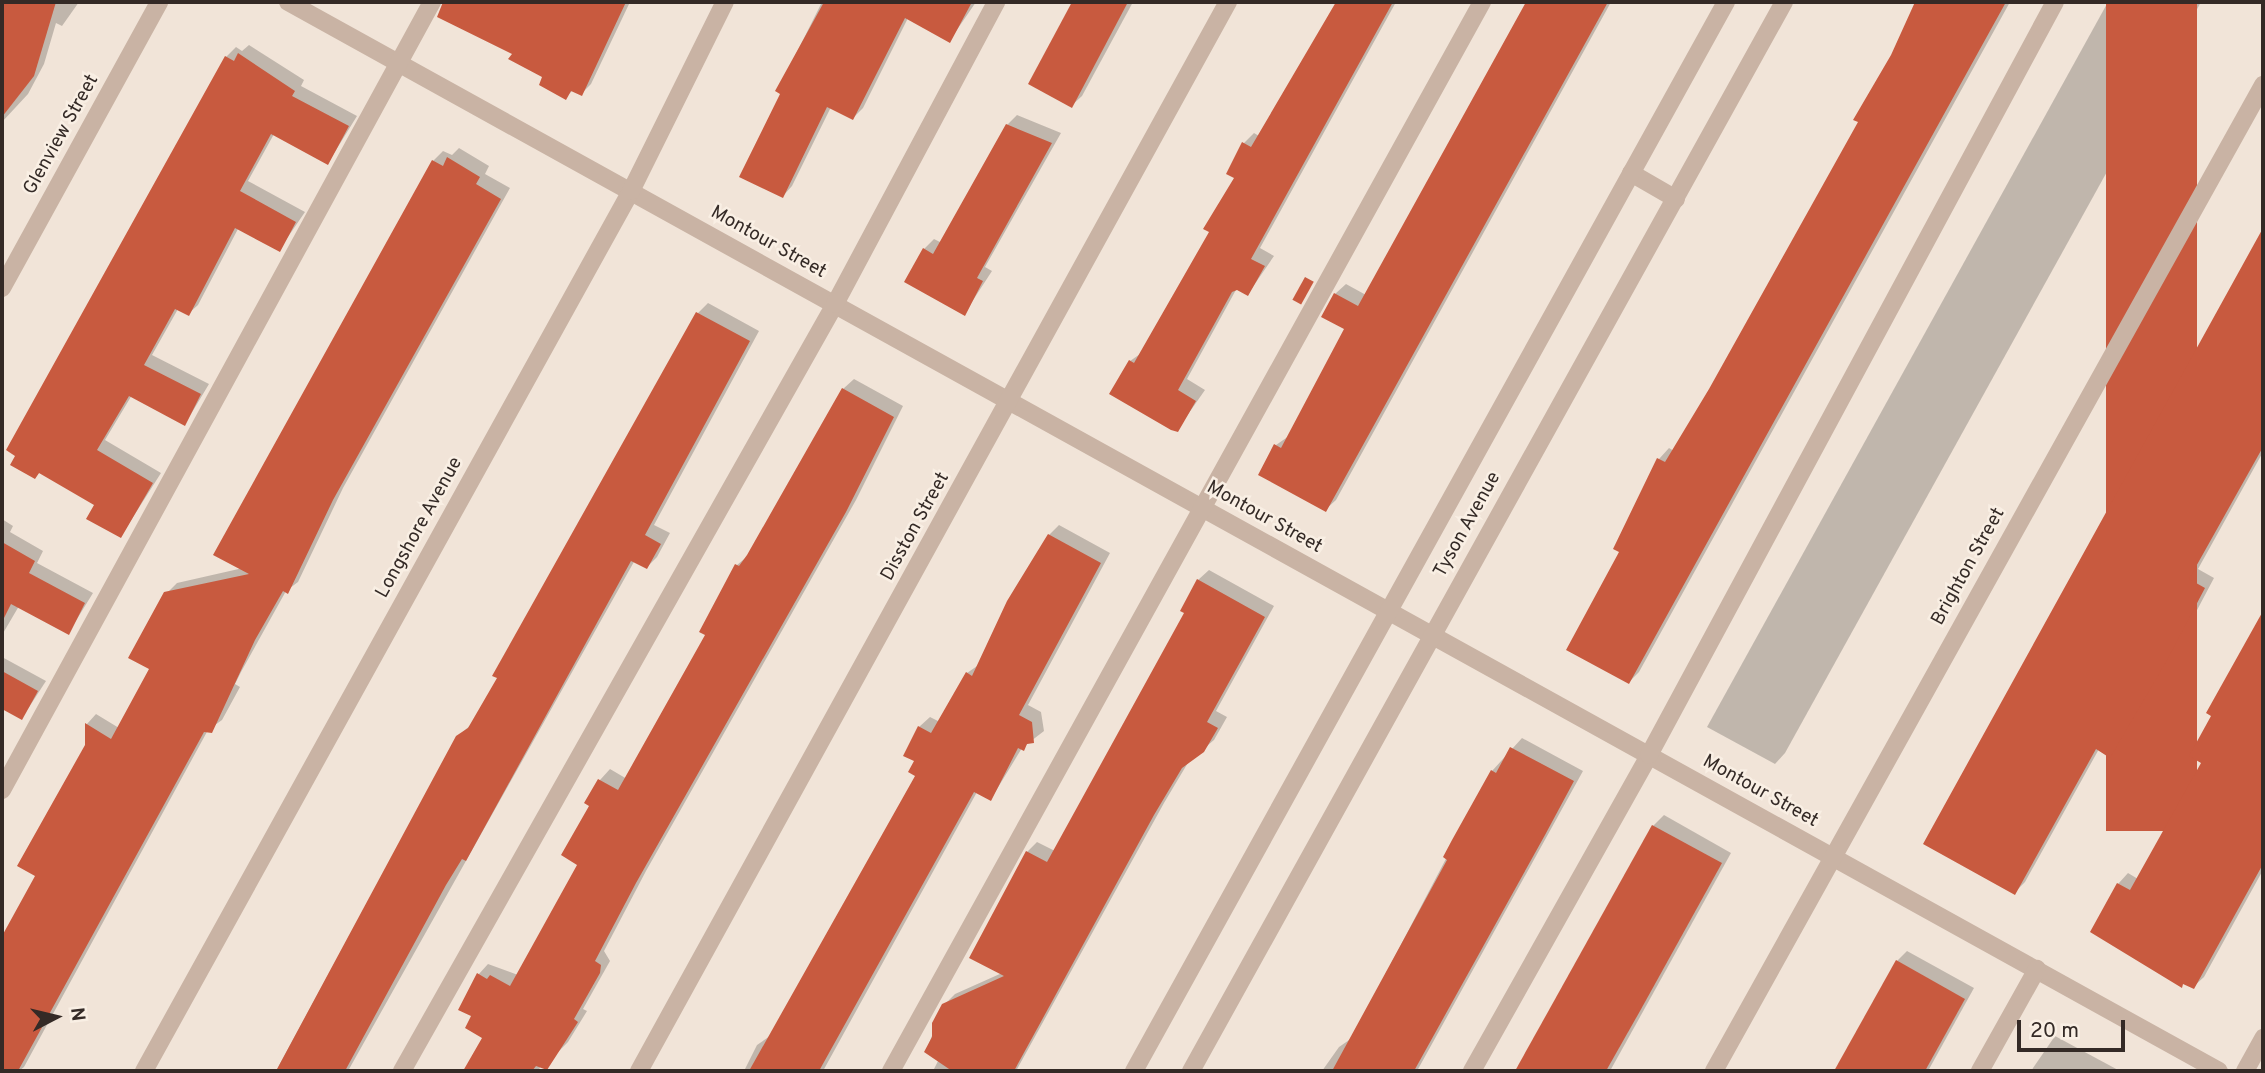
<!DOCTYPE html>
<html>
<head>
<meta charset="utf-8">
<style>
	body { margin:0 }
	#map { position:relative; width:2265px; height:1073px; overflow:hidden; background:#f1e4d8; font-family:Overpass,sans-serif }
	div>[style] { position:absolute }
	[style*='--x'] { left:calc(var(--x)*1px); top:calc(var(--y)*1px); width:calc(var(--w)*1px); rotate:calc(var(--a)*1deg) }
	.shadow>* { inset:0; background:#0003 }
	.building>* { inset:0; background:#c85a3f; transform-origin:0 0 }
	.minor>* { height:18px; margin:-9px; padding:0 9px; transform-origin:9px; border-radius:9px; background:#c9b3a4 }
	span { translate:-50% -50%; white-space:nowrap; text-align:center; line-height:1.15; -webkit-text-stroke:5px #f9efe4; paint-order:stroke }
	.street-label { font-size:19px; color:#342a26 }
	.frame { position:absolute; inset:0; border:4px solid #342a26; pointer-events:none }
	.north { position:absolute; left:21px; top:982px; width:70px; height:70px; -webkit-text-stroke:5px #f9efe4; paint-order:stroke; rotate:83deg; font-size:19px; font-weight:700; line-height:28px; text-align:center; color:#342a26 }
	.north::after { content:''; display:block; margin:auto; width:24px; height:32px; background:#342a26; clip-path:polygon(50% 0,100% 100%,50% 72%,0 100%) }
	.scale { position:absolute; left:2017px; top:1020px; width:108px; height:32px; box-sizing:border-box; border:4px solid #342a26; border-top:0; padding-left:9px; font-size:21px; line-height:24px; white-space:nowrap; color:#342a26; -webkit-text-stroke:5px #f9efe4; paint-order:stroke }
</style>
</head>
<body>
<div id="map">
	<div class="shadow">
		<div style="clip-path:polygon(2px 2px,79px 2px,62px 26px,56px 23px,44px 64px,28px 94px,2px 122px)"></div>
		<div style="clip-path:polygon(445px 2px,630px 2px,591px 84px,581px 94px,573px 90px,565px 98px,545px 77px)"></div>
		<div style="clip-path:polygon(822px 2px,976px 2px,950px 40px,908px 18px,863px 108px,853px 118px,831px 107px,792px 186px,783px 196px,783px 93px,778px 90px)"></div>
		<div style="clip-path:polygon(1075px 2px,1133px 2px,1082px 96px,1071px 106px,1030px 84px)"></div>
		<div style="clip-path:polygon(1338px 2px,1396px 2px,1260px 248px,1274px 256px,1248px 294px,1237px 288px,1187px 379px,1205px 390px,1177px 430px,1130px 361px,1143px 352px,1211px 232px,1236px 177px,1244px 143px,1254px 133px,1259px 136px)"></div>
		<div style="clip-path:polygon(1528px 2px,1611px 2px,1336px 500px,1325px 510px,1276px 445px,1289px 436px,1346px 329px,1335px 294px,1346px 284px,1366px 295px)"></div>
		<div style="clip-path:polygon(1926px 2px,2010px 2px,1639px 672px,1629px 682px,1621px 551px,1616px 548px,1659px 459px,1669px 448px,1674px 451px,1711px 390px)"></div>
		<div style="clip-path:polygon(2108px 2px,2201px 2px,1785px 753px,1775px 764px,1707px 727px)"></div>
		<div style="clip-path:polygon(249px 45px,304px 80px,301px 86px,357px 116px,328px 163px,274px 134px,248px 181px,305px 212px,279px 250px,239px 227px,198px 305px,188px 314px,178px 309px,152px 355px,209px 384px,185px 424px,132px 395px,105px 440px,161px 473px,121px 536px,96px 504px,40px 472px,35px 477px,226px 57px,236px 47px,242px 51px)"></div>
		<div style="clip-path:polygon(1017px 115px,1061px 133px,985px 267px,992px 271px,964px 314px,924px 249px,934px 239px,942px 243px,1007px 125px)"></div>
		<div style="clip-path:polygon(459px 148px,489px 166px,485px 174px,510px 188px,343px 488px,298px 582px,286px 591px,241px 672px,235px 684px,240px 687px,222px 720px,208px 730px,24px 1067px,19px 1071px,3px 1071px,2px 941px,38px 876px,87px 745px,87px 724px,96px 714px,119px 728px,151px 668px,166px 594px,177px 583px,243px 568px,433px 161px,443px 151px,452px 155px)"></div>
		<div style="clip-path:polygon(2263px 231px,2263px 452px,2198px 569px,2214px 578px,2177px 648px,2120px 745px,2110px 755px,2099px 749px,2025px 882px,2015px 892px,1925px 843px)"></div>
		<div style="clip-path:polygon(708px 303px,759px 331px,654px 525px,670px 533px,657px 557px,647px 567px,635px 560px,348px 1071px,276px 1071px,457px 737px,473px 723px,698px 313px)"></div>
		<div style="clip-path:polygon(854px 379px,903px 406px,856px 500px,646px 871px,604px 951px,610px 961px,583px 1009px,587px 1011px,568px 1042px,557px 1053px,549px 1052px,538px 1071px,465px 1071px,484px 1037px,474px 1015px,478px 975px,488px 964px,518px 975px,580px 864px,592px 805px,587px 803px,600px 780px,610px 769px,627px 779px,708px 634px,702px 631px,737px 565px,749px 555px,843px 389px)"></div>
		<div style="clip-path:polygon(2px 519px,13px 526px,10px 532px,43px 551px,37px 563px,93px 593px,69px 632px,19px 606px,2px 635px)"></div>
		<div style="clip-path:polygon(1059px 525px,1110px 553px,1028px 705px,1041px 712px,1044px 731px,1022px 748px,991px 799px,977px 792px,823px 1071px,744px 1071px,757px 1045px,770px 1036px,918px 775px,919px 727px,930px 717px,940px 722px,967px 673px,980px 664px,1049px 535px)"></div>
		<div style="clip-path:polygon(1209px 570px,1274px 606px,1216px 711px,1227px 717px,1214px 740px,1189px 761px,1164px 803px,1016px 1071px,933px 1071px,939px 1059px,926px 1051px,944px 1005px,955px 994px,1002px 973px,1027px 852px,1037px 842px,1055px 851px,1186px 612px,1198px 580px)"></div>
		<div style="clip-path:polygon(2263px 613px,2263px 870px,2204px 977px,2193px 987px,2118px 884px,2128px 873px,2138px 879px,2203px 762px,2214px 715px,2209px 712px)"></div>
		<div style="clip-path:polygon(2px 657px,46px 681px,22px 718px,2px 707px)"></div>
		<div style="clip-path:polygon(1522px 738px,1583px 771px,1417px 1071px,1322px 1071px,1339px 1047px,1352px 1038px,1492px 771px)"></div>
		<div style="clip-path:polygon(1664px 815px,1731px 853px,1610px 1071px,1518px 1071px,1653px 826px)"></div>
		<div style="clip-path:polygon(1907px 951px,1974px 988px,1928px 1071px,1836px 1071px,1897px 961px)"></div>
		<div style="clip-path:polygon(2055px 1036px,2120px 1071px,2031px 1071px)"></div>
	</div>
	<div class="building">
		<div style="clip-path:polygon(2px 2px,56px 2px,34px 76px,2px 117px)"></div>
		<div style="clip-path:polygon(443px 2px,626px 2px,582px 96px,571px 91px,566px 100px,539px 85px,542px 77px,508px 59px,512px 54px,437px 17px)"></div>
		<div style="clip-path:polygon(824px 2px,972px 2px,950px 43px,905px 18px,853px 120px,827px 107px,783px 198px,739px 177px,780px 94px,775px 91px)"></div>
		<div style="clip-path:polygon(1072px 2px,1128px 2px,1072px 108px,1028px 84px)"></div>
		<div style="clip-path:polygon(1336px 2px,1393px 2px,1251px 259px,1265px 266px,1248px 296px,1237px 290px,1232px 292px,1178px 390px,1196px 401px,1178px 432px,1171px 430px,1109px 394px,1129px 360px,1134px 363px,1209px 232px,1203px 229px,1234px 178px,1226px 174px,1242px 142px,1251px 147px)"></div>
		<div style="clip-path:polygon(1526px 2px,1608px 2px,1326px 512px,1258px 475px,1274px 444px,1281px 448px,1344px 329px,1321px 317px,1334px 293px,1358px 306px)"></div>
		<div style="clip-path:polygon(1915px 2px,2006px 2px,1629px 684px,1566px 650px,1619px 552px,1613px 549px,1657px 458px,1665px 462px,1709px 389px,1858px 122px,1853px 120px,1891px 55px)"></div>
		<div style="left:2106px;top:2px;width:91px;height:829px"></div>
		<div style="clip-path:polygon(238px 53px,295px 91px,292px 96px,349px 126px,328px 165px,271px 134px,240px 191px,296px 222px,280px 252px,235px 228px,189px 316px,175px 309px,144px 365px,201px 394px,185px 426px,129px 396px,97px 450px,153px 483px,121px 538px,86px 519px,94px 505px,39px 473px,35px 479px,10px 465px,15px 456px,6px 450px,225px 56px,234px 61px)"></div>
		<div style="clip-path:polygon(1006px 124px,1052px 143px,977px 278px,983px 281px,965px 316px,904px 282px,923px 248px,933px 254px)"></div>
		<div style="clip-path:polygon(447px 157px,480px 177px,476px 184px,501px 199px,333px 500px,288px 594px,283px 591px,255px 640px,212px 733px,204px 732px,18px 1071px,2px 1071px,2px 936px,35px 876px,17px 866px,85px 745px,85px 723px,111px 739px,149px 669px,128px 658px,164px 592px,249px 574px,213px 555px,432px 160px,443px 166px)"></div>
		<div style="clip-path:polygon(2263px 228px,2263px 447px,2189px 579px,2205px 588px,2167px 660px,2110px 758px,2096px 749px,2015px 895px,1923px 844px)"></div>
		<div style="left:1305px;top:277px;width:10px;height:26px;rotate:29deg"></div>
		<div style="clip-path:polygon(696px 312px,750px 341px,645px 535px,661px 544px,647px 569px,631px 561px,466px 861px,462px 859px,446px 885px,345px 1071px,276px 1071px,456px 736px,468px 728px,497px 678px,492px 676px)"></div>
		<div style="clip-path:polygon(842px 388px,894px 417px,846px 512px,636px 883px,595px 961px,601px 965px,600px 973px,574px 1019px,578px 1022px,547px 1070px,536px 1066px,532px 1071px,463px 1071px,482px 1038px,465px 1028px,471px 1016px,458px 1010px,477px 973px,487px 979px,490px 975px,510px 986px,577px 865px,561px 855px,589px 806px,584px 803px,598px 779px,618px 790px,705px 635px,699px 632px,735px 564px,739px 566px,747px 555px)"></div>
		<div style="clip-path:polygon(1048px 534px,1101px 563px,1019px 715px,1032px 722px,1034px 743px,1027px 744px,1024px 751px,1018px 748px,991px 801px,974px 792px,819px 1071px,749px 1071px,915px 776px,908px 772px,914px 761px,903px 756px,918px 726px,931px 733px,966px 672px,972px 676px,1007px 601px)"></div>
		<div style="clip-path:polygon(2px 542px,35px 561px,29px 573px,85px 603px,69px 635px,11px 604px,2px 622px)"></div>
		<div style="clip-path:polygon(1197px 579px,1265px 617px,1207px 722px,1218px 728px,1204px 752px,1182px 768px,1154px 815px,1014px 1071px,952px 1071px,924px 1052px,932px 1037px,932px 1023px,942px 1004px,1004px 976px,969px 958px,1026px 851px,1047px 862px,1184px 613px,1180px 611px)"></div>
		<div style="clip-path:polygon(2263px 611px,2263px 864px,2194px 989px,2183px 984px,2182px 988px,2090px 932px,2117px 883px,2130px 890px,2201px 763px,2189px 756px,2211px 716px,2206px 713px)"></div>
		<div style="clip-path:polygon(2px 671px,38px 691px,22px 720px,2px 709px)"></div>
		<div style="clip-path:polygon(1510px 747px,1574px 781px,1545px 835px,1414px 1071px,1332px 1071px,1447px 860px,1443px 857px,1452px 840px,1491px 770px,1496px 773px)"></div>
		<div style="clip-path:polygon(1652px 825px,1722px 863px,1640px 1011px,1606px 1071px,1515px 1071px)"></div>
		<div style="clip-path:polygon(1896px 960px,1965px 999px,1925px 1071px,1834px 1071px)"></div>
	</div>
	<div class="minor">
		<div style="--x:288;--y:2;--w:2207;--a:28.97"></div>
		<div style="--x:1631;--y:173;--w:52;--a:30"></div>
		<div style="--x:2;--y:288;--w:326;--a:-61.2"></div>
		<div style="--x:2;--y:790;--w:898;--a:-61.38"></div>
		<div style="--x:144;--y:1071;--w:1006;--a:-61.04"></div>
		<div style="--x:631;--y:191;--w:211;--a:-63.6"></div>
		<div style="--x:402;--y:1071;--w:881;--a:-60.55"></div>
		<div style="--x:835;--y:304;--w:342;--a:-61.9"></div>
		<div style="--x:639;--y:1071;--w:1221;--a:-61.15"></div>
		<div style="--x:891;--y:1071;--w:1221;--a:-61.06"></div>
		<div style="--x:1134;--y:1071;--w:1222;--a:-61.02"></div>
		<div style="--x:1191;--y:1071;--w:1222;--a:-60.98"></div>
		<div style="--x:1472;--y:1071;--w:362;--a:-60.7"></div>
		<div style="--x:1649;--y:755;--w:855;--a:-61.67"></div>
		<div style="--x:1714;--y:1071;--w:1129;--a:-60.89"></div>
		<div style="--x:1980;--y:1071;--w:117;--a:-60.8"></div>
		<div style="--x:2245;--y:1071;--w:38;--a:-61"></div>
	</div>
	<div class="street-label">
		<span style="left:62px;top:135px;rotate:-61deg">Glenview Street</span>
		<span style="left:768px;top:243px;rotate:29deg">Montour Street</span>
		<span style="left:1264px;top:518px;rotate:29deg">Montour Street</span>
		<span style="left:1468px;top:525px;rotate:-61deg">Tyson Avenue</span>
		<span style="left:916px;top:527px;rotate:-61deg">Disston Street</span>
		<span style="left:420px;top:528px;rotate:-61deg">Longshore Avenue</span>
		<span style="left:1969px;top:567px;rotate:-61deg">Brighton Street</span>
		<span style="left:1760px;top:792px;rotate:29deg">Montour Street</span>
	</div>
	<div class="frame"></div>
	<div class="north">N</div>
	<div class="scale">20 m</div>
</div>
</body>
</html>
